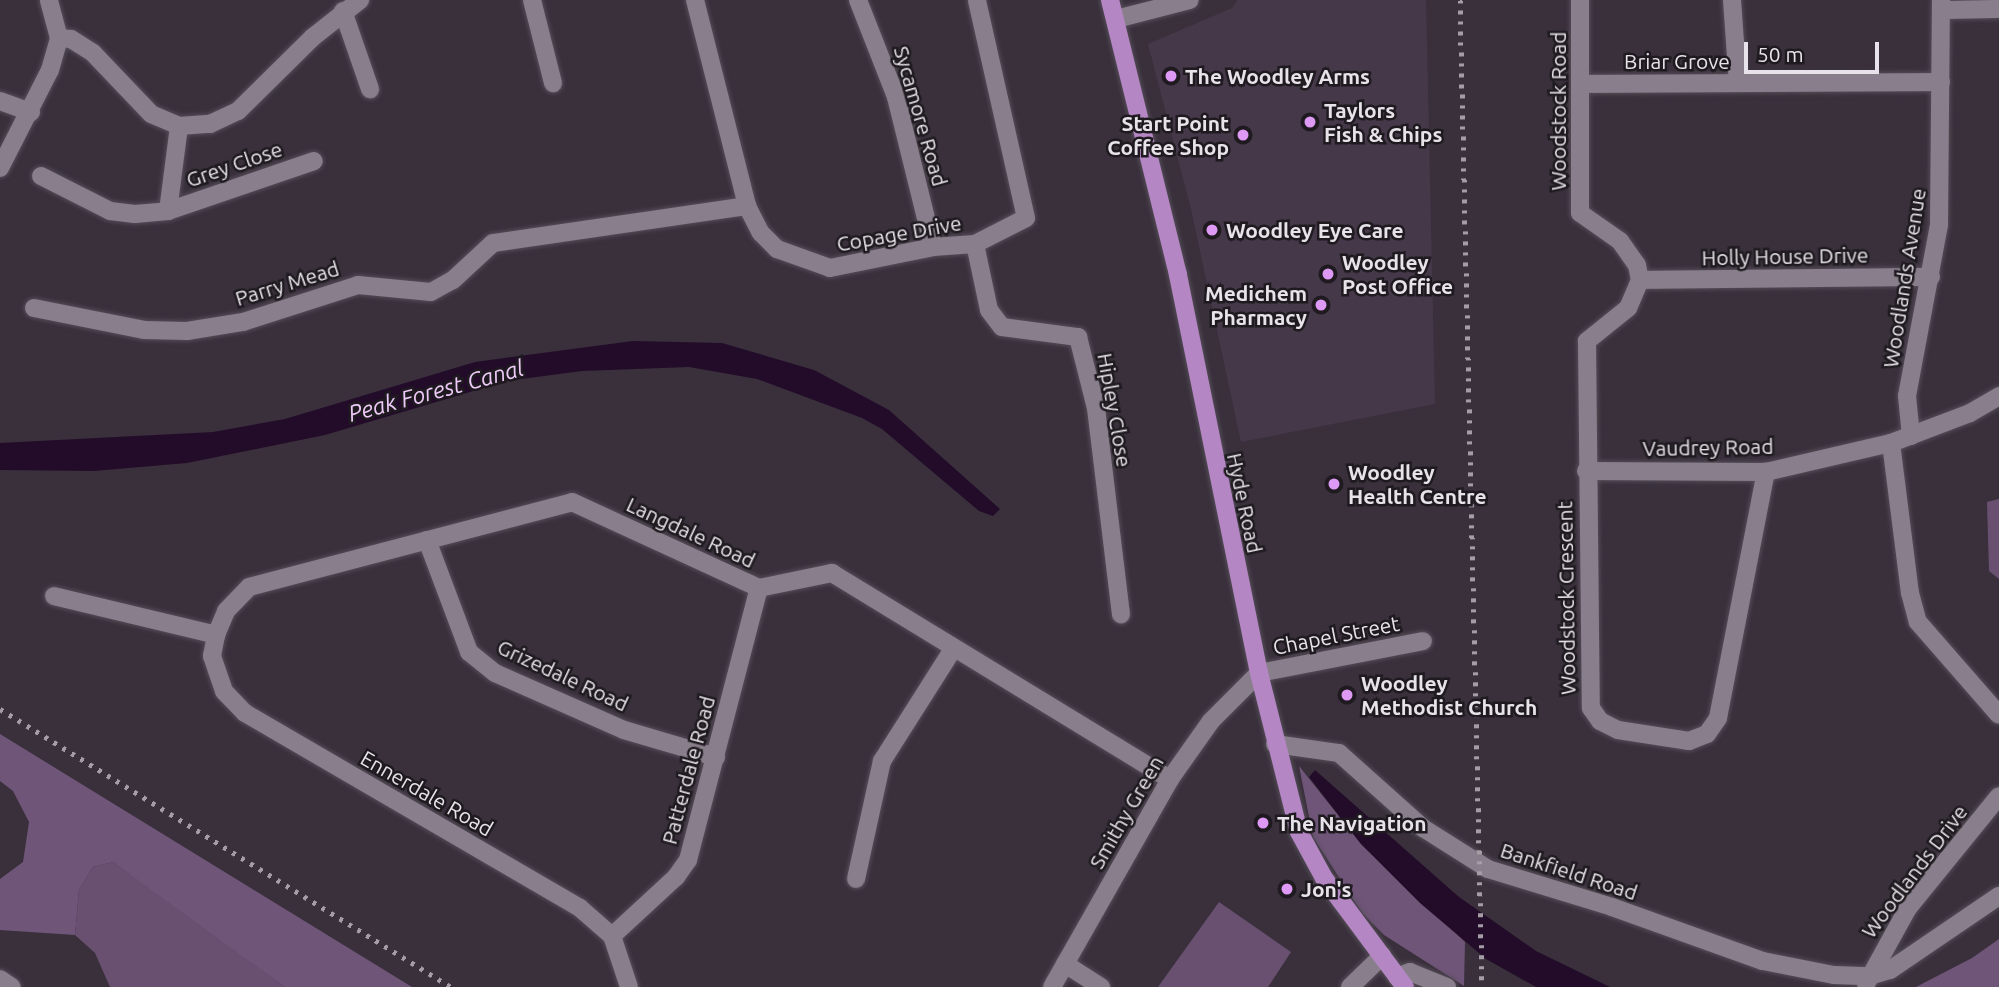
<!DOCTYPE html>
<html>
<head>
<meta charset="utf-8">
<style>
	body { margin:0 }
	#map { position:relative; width:1999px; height:987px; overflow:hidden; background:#39303c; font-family:Ubuntu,sans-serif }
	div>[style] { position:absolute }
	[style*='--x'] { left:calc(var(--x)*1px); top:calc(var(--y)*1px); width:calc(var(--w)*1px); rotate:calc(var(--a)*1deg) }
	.built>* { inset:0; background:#453849 }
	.green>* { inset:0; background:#695071 }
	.forest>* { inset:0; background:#6f5578 }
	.water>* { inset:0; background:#230c29 }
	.roads { filter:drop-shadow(0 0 2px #544d57) drop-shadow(0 0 2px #544d57) }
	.street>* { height:18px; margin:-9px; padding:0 9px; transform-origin:9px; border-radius:9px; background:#897f8c }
	.primary>* { height:18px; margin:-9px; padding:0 9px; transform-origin:9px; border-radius:9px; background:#b586c4 }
	.rail>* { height:5px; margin-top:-2.5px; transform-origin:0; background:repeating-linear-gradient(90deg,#a49da6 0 3.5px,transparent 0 10.5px) }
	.dots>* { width:19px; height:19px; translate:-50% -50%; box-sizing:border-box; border:4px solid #1e1a1f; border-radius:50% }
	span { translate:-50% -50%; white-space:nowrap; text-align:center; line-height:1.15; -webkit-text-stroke:5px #1e1a1f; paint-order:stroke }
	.street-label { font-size:21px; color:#e8e3ea }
	.poi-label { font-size:21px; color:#e8e3ea; font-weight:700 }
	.left { translate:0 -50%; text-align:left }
	.right { translate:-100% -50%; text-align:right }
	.water-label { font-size:23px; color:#eecaf9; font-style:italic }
	.scale { position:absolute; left:1744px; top:42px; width:135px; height:32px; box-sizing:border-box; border:4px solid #e8e3ea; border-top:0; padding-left:9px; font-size:21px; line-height:24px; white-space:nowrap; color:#e8e3ea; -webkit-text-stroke:5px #1e1a1f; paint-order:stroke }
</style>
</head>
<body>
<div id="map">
	<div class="built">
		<div style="clip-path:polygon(1238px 0,1426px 0,1435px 404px,1241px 442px,1191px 209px,1148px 44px,1232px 8px)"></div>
	</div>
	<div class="green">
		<div style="clip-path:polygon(1999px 499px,1999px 579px,1989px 571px,1987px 502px)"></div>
		<div style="clip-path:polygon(113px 862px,187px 914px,285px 987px,110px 987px,95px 953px,75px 935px,79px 890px,93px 867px)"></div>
		<div style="clip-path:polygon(1219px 902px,1291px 952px,1268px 987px,1158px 987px)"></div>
	</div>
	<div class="forest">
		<div style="clip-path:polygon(0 734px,412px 987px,285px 987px,113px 862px,93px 867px,79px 890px,75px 935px,0 930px,0 879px,23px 862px,29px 822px,13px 791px,0 781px)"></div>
		<div style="clip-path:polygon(1299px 766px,1361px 844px,1465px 942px,1464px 986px,1384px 935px,1362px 913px,1313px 837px)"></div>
		<div style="clip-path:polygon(1999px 939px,1999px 987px,1916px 987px,1972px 958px)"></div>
	</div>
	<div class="water">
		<div style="clip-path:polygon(633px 341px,722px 343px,814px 370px,889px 410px,1000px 509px,993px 516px,979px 511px,882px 429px,862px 418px,757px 379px,689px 367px,582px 371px,507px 381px,325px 435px,187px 463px,94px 471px,0 470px,0 443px,213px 432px,285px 419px,475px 362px)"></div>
		<div style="clip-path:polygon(1315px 770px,1459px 897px,1536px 951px,1610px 987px,1536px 987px,1486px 959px,1420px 903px,1361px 844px,1309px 777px)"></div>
	</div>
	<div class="roads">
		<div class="street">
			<div style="--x:532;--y:0;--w:86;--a:75.8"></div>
			<div style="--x:695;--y:0;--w:212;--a:75.8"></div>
			<div style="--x:747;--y:206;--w:30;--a:63"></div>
			<div style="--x:761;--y:233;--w:23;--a:45"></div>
			<div style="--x:777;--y:249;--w:56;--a:19.7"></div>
			<div style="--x:830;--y:268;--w:105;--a:-11.5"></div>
			<div style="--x:933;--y:247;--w:42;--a:-4.1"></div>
			<div style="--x:975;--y:244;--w:57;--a:-27"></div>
			<div style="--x:1026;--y:218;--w:223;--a:-102.7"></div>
			<div style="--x:858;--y:0;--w:104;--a:68.6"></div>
			<div style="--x:896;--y:97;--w:154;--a:76.1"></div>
			<div style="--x:1580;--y:0;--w:213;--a:90"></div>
			<div style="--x:1580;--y:213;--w:49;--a:35"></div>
			<div style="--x:1620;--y:241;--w:29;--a:55"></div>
			<div style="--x:1637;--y:265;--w:15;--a:79"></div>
			<div style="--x:1732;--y:0;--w:83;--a:85.9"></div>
			<div style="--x:1942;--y:10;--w:57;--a:-1"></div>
			<div style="--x:343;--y:11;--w:83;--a:70.9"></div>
			<div style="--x:1116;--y:19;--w:76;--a:-14.4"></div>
			<div style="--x:59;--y:38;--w:12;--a:5"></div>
			<div style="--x:71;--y:39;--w:26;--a:32"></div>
			<div style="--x:93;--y:53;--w:84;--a:46.4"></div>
			<div style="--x:151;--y:114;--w:30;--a:23"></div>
			<div style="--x:179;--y:126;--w:31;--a:-4"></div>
			<div style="--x:210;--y:124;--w:31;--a:-25"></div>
			<div style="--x:238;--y:111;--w:105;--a:-44.6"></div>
			<div style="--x:313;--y:37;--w:60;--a:-38.2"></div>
			<div style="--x:1582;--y:84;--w:359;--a:-0.3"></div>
			<div style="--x:0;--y:101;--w:33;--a:20"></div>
			<div style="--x:0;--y:168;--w:110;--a:-63"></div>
			<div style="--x:50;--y:70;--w:33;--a:-74"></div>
			<div style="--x:59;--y:38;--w:39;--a:-105"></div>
			<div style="--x:41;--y:176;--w:77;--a:26.9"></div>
			<div style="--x:110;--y:211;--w:25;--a:7"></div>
			<div style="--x:135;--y:214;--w:33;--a:-5"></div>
			<div style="--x:168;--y:211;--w:154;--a:-18.9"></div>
			<div style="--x:168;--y:211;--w:86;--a:-82.6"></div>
			<div style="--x:975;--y:244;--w:67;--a:78"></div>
			<div style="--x:989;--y:310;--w:21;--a:53"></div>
			<div style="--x:1002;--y:327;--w:77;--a:7.5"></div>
			<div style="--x:1078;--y:337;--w:73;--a:75.8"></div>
			<div style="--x:1096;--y:408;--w:208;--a:83.1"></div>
			<div style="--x:1640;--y:280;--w:30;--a:113"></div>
			<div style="--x:1628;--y:308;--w:53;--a:141.2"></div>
			<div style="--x:1587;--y:341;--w:367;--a:89.4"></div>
			<div style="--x:1591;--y:708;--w:16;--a:55"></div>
			<div style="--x:1600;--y:721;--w:20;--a:27"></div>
			<div style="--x:1618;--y:730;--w:72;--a:8.8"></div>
			<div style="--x:1689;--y:741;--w:19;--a:-21"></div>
			<div style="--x:1707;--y:734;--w:19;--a:-55"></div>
			<div style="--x:1718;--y:718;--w:251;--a:-79"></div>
			<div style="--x:1640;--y:280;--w:291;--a:-0.6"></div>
			<div style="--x:34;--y:308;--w:112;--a:11.3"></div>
			<div style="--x:144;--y:330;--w:43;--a:1.3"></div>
			<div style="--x:187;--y:331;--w:57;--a:-9.1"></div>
			<div style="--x:243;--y:322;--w:121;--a:-17.8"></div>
			<div style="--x:358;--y:285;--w:73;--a:5.5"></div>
			<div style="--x:431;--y:292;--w:25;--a:-29"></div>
			<div style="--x:453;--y:280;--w:54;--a:-42.8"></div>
			<div style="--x:493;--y:243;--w:257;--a:-8.3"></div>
			<div style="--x:1911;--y:436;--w:40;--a:-95.7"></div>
			<div style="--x:1907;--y:396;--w:174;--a:-79.4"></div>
			<div style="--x:1939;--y:225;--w:225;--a:-89.5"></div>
			<div style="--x:1891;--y:443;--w:151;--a:82.8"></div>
			<div style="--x:1910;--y:593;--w:30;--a:75"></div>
			<div style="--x:1918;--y:622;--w:123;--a:48.9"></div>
			<div style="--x:1586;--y:471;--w:180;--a:0.3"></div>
			<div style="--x:1766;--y:472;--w:128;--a:-13.1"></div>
			<div style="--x:1891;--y:443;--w:85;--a:-20.8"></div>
			<div style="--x:1970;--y:413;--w:34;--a:-30"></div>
			<div style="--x:427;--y:540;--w:120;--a:69.4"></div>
			<div style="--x:469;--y:652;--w:33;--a:39"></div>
			<div style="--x:495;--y:673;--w:141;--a:23.8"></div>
			<div style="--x:624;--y:730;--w:96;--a:16.4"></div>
			<div style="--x:54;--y:596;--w:167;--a:13.5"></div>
			<div style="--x:1275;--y:744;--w:65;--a:8"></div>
			<div style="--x:1339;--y:753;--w:113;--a:41.8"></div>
			<div style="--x:1423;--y:828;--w:77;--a:32.2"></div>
			<div style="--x:1488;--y:869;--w:130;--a:17"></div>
			<div style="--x:1612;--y:907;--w:160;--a:19.7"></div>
			<div style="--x:1763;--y:961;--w:72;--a:11.2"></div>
			<div style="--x:1834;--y:975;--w:35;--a:2"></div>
			<div style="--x:1869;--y:976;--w:22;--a:-16"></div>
			<div style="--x:1890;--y:970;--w:132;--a:-34.2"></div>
			<div style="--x:856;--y:879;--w:121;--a:-77.6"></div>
			<div style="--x:882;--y:761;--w:133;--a:-57.6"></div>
			<div style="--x:612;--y:936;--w:87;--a:-42.7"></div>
			<div style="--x:676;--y:877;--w:21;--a:-55"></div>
			<div style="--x:688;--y:860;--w:281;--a:-75.4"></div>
			<div style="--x:1065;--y:964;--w:43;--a:32.6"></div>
			<div style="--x:1397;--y:977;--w:14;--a:-21"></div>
			<div style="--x:1410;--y:972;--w:40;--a:22"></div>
			<div style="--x:0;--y:979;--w:14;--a:34"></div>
			<div style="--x:1866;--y:984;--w:87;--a:-61.1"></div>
			<div style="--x:1908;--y:908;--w:144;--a:-50.9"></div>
			<div style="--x:629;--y:987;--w:54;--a:-108.4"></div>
			<div style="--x:612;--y:936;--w:43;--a:-138.8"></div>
			<div style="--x:580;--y:908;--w:388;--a:-149.8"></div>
			<div style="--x:245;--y:713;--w:30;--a:-134"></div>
			<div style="--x:224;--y:691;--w:37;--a:-109"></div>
			<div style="--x:212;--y:656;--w:21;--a:-79"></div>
			<div style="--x:216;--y:635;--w:26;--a:-67"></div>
			<div style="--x:226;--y:611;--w:33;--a:-46"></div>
			<div style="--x:249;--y:587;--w:334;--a:-14.7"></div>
			<div style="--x:572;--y:502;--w:206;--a:24.7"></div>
			<div style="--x:759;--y:588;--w:75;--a:-11.6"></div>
			<div style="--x:832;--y:573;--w:396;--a:31.4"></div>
			<div style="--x:1052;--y:987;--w:239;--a:-60.4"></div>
			<div style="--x:1170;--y:779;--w:71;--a:-54.7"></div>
			<div style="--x:1211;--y:721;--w:68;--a:-45"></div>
			<div style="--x:1259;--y:673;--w:167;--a:-11"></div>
			<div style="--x:1350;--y:987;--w:45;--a:-44.1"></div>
		</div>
		<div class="primary">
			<div style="--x:1110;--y:0;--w:283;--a:76.1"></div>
			<div style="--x:1178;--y:275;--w:406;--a:78.5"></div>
			<div style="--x:1259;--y:673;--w:164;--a:75.9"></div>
			<div style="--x:1299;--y:832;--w:52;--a:61.5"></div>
			<div style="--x:1324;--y:878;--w:136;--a:53.4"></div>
		</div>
	</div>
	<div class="rail">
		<div style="--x:1460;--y:0;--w:987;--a:88.72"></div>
		<div style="--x:0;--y:709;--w:530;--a:31.65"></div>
	</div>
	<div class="dots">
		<div style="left:1171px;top:76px;background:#dd99f3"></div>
		<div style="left:1310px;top:122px;background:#dd99f3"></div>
		<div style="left:1243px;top:135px;background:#dd99f3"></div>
		<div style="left:1212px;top:230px;background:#dd99f3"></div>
		<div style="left:1328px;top:274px;background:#dd99f3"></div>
		<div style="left:1321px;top:305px;background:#dd99f3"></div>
		<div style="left:1334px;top:484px;background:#dd99f3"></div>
		<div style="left:1347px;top:695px;background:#dd99f3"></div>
		<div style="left:1263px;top:823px;background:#dd99f3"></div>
		<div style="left:1287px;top:889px;background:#dd99f3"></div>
	</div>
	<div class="street-label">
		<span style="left:1677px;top:61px">Briar Grove</span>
		<span style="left:1558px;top:111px;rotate:-90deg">Woodstock Road</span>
		<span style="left:921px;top:116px;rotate:74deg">Sycamore Road</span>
		<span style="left:234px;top:164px;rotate:-19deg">Grey Close</span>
		<span style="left:899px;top:233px;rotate:-10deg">Copage Drive</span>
		<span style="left:1785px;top:256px;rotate:-1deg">Holly House Drive</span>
		<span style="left:1904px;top:278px;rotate:-81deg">Woodlands Avenue</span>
		<span style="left:287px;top:283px;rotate:-17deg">Parry Mead</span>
		<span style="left:1115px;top:410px;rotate:80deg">Hipley Close</span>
		<span style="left:1708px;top:447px;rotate:-1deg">Vaudrey Road</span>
		<span style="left:1245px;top:503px;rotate:78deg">Hyde Road</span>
		<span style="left:691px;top:532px;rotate:25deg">Langdale Road</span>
		<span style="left:1566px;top:598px;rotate:-91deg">Woodstock Crescent</span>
		<span style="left:1336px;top:635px;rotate:-11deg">Chapel Street</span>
		<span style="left:563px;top:675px;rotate:25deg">Grizedale Road</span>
		<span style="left:688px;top:770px;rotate:-75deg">Patterdale Road</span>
		<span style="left:427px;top:793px;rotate:30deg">Ennerdale Road</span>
		<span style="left:1126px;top:812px;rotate:-60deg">Smithy Green</span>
		<span style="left:1569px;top:871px;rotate:18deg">Bankfield Road</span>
		<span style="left:1914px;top:871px;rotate:-53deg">Woodlands Drive</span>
	</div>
	<div class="poi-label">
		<span class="left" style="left:1185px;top:76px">The Woodley Arms</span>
		<span class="left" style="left:1324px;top:122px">Taylors<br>Fish &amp; Chips</span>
		<span class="right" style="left:1229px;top:135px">Start Point<br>Coffee Shop</span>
		<span class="left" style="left:1226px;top:230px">Woodley Eye Care</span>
		<span class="left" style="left:1342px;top:274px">Woodley<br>Post Office</span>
		<span class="right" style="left:1307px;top:305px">Medichem<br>Pharmacy</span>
		<span class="left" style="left:1348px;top:484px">Woodley<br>Health Centre</span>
		<span class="left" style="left:1361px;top:695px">Woodley<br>Methodist Church</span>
		<span class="left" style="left:1277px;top:823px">The Navigation</span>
		<span class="left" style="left:1301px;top:889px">Jon's</span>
	</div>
	<div class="water-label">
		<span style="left:436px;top:391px;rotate:-15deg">Peak Forest Canal</span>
	</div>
	<div class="scale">50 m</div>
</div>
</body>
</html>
